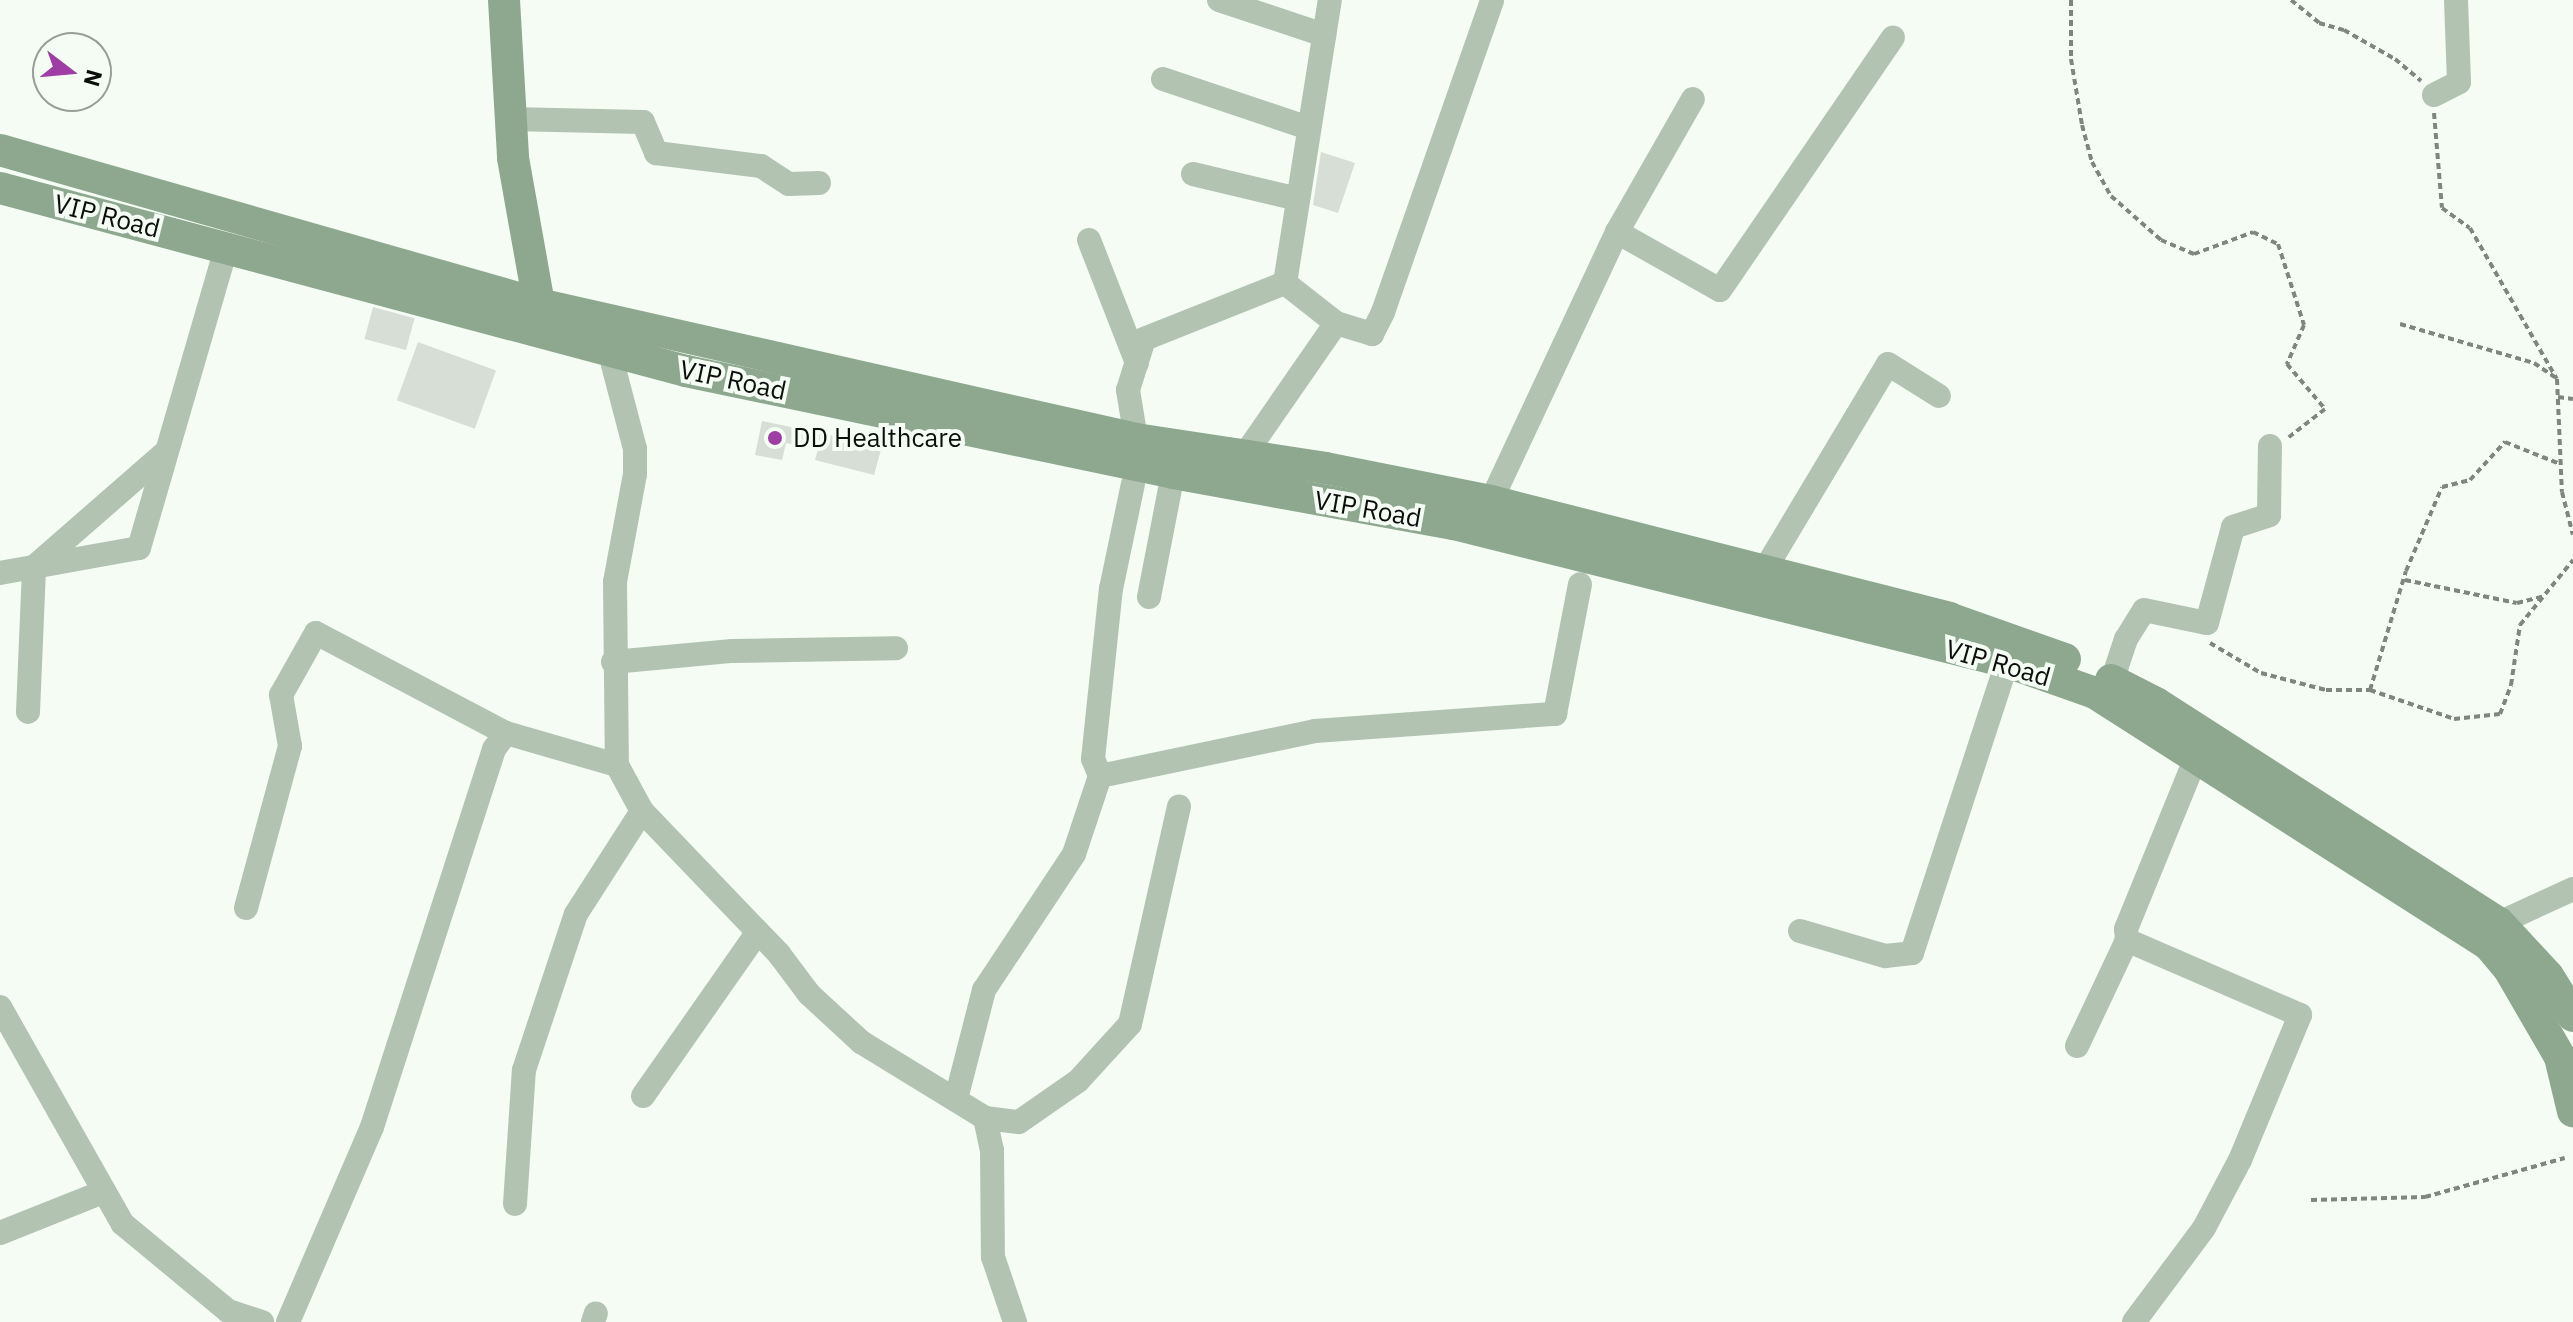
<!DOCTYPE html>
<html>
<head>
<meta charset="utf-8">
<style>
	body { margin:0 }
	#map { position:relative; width:2573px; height:1322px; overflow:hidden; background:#f4fcf4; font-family:"IBM Plex Sans",sans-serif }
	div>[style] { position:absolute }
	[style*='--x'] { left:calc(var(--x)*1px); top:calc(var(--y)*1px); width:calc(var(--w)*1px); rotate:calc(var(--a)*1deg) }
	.building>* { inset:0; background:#d6ded6; transform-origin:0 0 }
	.path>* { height:4px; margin-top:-2px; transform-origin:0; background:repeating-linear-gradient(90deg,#7f857f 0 6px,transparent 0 10px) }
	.minor>* { height:24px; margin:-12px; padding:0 12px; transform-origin:12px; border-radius:12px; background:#b2c3b2 }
	.secondary>* { height:32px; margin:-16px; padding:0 16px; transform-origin:16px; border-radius:16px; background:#8ea88f }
	.dots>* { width:22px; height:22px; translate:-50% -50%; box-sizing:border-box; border:4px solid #f4fcf4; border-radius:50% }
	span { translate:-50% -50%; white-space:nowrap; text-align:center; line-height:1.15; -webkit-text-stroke:8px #f4fcf4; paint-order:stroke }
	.street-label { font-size:26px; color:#0b0e0b }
	.poi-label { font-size:26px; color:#0b0e0b }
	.left { translate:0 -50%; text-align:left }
	.north { position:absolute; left:32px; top:32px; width:80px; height:80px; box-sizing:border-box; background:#f4fcf4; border:2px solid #979d97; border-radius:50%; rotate:106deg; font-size:22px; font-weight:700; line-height:32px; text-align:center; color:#0b0e0b }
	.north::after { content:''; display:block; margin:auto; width:28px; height:36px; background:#9e3da4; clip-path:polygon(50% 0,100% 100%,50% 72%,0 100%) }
</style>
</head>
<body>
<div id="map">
	<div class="building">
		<div style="clip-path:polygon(1321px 152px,1355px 163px,1338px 213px,1313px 205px)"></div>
		<div style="left:373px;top:307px;width:43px;height:33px;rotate:15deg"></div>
		<div style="left:418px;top:342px;width:83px;height:62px;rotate:20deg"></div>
		<div style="clip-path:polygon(762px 421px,882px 446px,874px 475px,815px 460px,818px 449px,786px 443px,782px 460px,755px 455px)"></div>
	</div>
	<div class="path">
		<div style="--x:2071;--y:0;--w:59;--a:90"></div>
		<div style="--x:2071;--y:59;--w:67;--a:80.5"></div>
		<div style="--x:2082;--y:125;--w:38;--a:75"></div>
		<div style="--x:2092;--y:162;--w:39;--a:61"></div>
		<div style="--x:2111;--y:196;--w:67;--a:41.3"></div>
		<div style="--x:2161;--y:240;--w:36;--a:23"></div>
		<div style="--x:2194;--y:254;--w:63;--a:-20.4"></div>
		<div style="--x:2253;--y:232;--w:28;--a:26"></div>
		<div style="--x:2278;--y:244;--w:85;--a:72.2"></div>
		<div style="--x:2304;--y:325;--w:43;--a:113.6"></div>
		<div style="--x:2287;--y:364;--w:59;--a:49.8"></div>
		<div style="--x:2325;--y:409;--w:46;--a:142.1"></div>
		<div style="--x:2291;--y:0;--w:36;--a:39"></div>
		<div style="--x:2319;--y:23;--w:26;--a:16"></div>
		<div style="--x:2344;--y:30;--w:59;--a:29.6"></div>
		<div style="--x:2395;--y:59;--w:34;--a:40"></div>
		<div style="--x:2434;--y:113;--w:95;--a:85.2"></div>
		<div style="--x:2442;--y:208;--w:34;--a:36"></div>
		<div style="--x:2470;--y:228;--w:174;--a:60.1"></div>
		<div style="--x:2557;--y:379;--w:113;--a:87.5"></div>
		<div style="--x:2562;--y:492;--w:44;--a:75.7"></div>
		<div style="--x:2400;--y:324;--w:140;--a:16.2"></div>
		<div style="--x:2534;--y:363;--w:25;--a:34"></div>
		<div style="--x:2558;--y:397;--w:15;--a:8"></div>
		<div style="--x:2405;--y:580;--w:114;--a:11.6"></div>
		<div style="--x:2517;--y:603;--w:29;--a:-14"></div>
		<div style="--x:2210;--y:643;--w:59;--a:30.5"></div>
		<div style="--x:2261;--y:673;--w:67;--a:14.7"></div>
		<div style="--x:2326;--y:690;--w:44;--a:0"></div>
		<div style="--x:2370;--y:690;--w:89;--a:19"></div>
		<div style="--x:2454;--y:719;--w:46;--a:-6.2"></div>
		<div style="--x:2500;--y:714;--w:31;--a:-69"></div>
		<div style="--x:2511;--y:685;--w:61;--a:-81.5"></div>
		<div style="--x:2520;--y:625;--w:84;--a:-50.8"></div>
		<div style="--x:2370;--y:690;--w:124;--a:-73.2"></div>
		<div style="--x:2406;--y:571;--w:91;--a:-66.8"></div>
		<div style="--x:2442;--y:487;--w:29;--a:-14"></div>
		<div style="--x:2470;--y:480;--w:52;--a:-47.4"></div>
		<div style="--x:2505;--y:442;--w:59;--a:21.8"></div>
		<div style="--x:2311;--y:1200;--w:114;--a:-1.5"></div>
		<div style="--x:2425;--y:1197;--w:145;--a:-15.6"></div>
	</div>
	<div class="minor">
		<div style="--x:1219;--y:0;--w:111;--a:18.4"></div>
		<div style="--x:1163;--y:79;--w:154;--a:18.6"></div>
		<div style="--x:2434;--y:95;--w:28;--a:-27"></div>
		<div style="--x:2459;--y:82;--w:82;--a:-92.1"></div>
		<div style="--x:511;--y:119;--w:132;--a:1.3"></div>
		<div style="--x:643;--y:122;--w:34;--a:67"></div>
		<div style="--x:656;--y:153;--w:106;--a:7.1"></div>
		<div style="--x:761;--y:166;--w:33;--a:33"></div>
		<div style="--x:789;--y:184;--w:30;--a:-2"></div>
		<div style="--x:1193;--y:174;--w:108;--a:13.4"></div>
		<div style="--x:1617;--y:232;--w:153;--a:-60.3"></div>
		<div style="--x:1089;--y:240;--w:132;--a:68.7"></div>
		<div style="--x:1336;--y:323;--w:38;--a:17"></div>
		<div style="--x:1372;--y:334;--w:25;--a:-63"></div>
		<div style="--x:1383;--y:312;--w:330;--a:-70.7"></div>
		<div style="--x:618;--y:337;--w:28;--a:100"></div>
		<div style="--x:613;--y:365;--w:87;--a:75.3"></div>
		<div style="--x:635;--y:449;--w:25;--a:90"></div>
		<div style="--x:635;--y:474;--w:110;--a:100.5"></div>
		<div style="--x:615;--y:582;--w:183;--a:89.4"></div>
		<div style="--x:617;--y:765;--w:52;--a:61.5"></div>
		<div style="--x:642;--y:811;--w:198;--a:46.2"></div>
		<div style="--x:779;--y:954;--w:50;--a:53.1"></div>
		<div style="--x:809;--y:994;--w:71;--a:42.7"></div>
		<div style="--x:861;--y:1042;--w:145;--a:31.5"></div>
		<div style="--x:985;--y:1118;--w:33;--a:78"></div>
		<div style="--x:992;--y:1150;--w:107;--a:89.5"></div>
		<div style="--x:993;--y:1257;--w:69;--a:71.3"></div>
		<div style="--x:1136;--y:439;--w:50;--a:-99.3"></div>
		<div style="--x:1128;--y:390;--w:53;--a:-72.6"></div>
		<div style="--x:1144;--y:339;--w:152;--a:-21.7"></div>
		<div style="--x:1244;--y:456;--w:162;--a:-55.3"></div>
		<div style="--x:1336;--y:323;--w:65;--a:-141.9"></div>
		<div style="--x:1285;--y:283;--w:287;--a:-81"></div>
		<div style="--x:1491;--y:501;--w:297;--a:-64.9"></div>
		<div style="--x:1617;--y:232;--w:118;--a:29.4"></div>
		<div style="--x:1720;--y:290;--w:306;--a:-55.6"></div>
		<div style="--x:1764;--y:571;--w:241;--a:-59.1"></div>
		<div style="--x:1888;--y:364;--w:60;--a:32.1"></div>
		<div style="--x:0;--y:573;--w:141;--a:-10.2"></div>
		<div style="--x:139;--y:548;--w:315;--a:-73.8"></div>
		<div style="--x:1149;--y:597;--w:126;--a:-79"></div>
		<div style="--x:613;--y:662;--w:120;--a:-5.3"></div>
		<div style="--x:732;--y:651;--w:164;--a:-1"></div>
		<div style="--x:2112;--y:681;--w:44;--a:-71.6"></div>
		<div style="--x:2126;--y:639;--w:34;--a:-58"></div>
		<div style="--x:2144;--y:610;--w:64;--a:11.7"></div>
		<div style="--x:2207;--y:623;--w:99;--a:-74.8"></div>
		<div style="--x:2233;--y:527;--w:38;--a:-18"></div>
		<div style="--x:2269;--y:515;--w:69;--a:-89.2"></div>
		<div style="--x:28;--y:712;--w:145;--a:-87.6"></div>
		<div style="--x:34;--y:567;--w:176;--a:-41.1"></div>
		<div style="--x:1100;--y:776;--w:220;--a:-11.8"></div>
		<div style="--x:1315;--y:731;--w:241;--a:-4.1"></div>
		<div style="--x:1555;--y:714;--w:132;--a:-79.1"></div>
		<div style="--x:246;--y:908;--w:168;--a:-74.8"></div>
		<div style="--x:290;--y:746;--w:52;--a:-100"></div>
		<div style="--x:281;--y:695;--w:71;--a:-60.6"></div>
		<div style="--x:316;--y:633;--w:215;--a:27.8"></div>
		<div style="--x:2499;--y:923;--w:81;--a:-24.7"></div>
		<div style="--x:1800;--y:931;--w:89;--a:16.4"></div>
		<div style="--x:1885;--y:956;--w:27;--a:-6"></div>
		<div style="--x:1912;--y:953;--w:306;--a:-71.9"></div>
		<div style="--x:0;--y:1007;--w:249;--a:60.5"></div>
		<div style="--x:123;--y:1224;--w:136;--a:39.6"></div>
		<div style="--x:228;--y:1311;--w:36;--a:18"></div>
		<div style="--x:2077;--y:1046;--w:117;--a:-64.7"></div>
		<div style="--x:643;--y:1096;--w:199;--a:-55"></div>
		<div style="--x:956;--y:1099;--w:113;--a:-75.6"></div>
		<div style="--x:984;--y:990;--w:163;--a:-56.5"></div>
		<div style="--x:1074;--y:854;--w:82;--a:-71.6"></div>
		<div style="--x:1100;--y:776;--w:18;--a:-112"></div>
		<div style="--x:1093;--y:759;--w:171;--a:-84"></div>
		<div style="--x:1111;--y:589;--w:107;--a:-78.2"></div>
		<div style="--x:985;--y:1118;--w:34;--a:7"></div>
		<div style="--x:1019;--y:1122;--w:72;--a:-34.8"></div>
		<div style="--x:1078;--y:1081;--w:77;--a:-47.6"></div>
		<div style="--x:1130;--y:1024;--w:223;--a:-77.3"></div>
		<div style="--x:515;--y:1204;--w:134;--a:-86.2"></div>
		<div style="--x:524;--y:1070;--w:164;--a:-71.6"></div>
		<div style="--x:576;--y:914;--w:122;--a:-57.3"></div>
		<div style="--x:0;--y:1233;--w:111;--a:-21.7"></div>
		<div style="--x:288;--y:1322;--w:212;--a:-66.7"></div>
		<div style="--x:372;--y:1127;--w:397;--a:-72.1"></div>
		<div style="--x:494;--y:749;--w:20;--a:-53"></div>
		<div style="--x:506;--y:733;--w:116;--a:16.1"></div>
		<div style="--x:593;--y:1322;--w:9;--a:-72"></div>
		<div style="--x:2134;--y:1322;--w:117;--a:-53.3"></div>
		<div style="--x:2204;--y:1228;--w:77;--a:-62.1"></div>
		<div style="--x:2240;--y:1160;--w:157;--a:-67.5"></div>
		<div style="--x:2300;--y:1015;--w:189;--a:-156.6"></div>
		<div style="--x:2127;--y:940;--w:11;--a:-95"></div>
		<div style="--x:2126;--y:929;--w:188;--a:-67.8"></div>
	</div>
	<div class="secondary">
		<div style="--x:504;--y:0;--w:158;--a:86.7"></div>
		<div style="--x:513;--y:158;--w:148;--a:79.9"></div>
		<div style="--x:539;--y:304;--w:18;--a:103"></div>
		<div style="--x:0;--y:150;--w:561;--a:15.95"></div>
		<div style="--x:539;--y:304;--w:612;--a:12.74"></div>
		<div style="--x:1136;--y:439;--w:191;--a:8.7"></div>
		<div style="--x:1325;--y:468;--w:169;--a:11.2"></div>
		<div style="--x:1491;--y:501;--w:473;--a:14.3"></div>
		<div style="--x:1949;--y:618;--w:123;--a:19.5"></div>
		<div style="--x:0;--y:188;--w:710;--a:14.94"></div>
		<div style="--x:686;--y:371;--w:498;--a:11.8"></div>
		<div style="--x:1173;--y:473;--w:286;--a:10.3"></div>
		<div style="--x:1454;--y:524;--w:570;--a:14.01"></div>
		<div style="--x:2007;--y:662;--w:93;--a:19.4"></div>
		<div style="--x:2095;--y:693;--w:466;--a:32.6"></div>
		<div style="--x:2488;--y:944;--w:33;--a:50"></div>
		<div style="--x:2509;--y:969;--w:102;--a:59.9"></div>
		<div style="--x:2560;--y:1057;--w:56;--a:76.5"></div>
		<div style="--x:2111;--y:680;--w:51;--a:27.1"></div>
		<div style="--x:2156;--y:703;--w:407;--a:32.7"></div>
		<div style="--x:2499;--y:923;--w:72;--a:47.2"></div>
		<div style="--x:2548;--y:976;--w:47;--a:58"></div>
	</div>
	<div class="dots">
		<div style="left:775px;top:438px;background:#9e3da4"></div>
	</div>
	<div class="street-label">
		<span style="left:107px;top:216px;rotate:14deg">VIP Road</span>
		<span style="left:733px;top:380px;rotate:12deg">VIP Road</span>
		<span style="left:1368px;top:509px;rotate:10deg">VIP Road</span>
		<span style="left:1998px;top:663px;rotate:16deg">VIP Road</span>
	</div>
	<div class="poi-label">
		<span class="left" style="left:793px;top:438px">DD Healthcare</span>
	</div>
	<div class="north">N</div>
</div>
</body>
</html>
